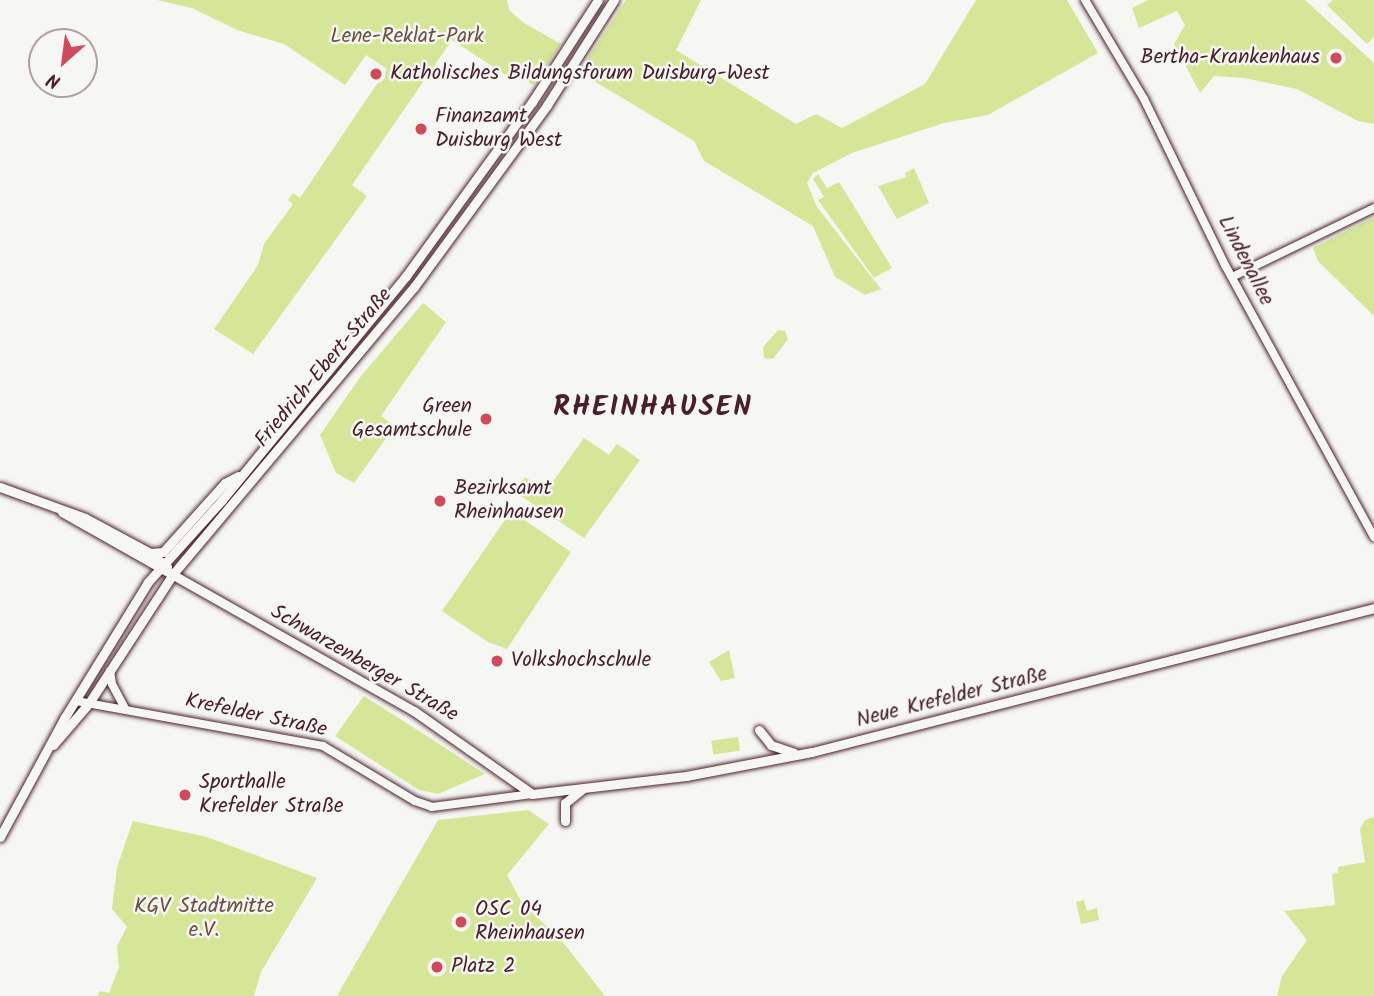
<!DOCTYPE html>
<html>
<head>
<meta charset="utf-8">
<style>
	body { margin:0 }
	#map { position:relative; width:1374px; height:996px; overflow:hidden; background:#f6f6f2; font-family:Kalam,sans-serif }
	div>[style] { position:absolute }
	[style*='--x'] { left:calc(var(--x)*1px); top:calc(var(--y)*1px); width:calc(var(--w)*1px); rotate:calc(var(--a)*1deg) }
	.green>* { inset:0; background:#d6e699; transform-origin:0 0 }
	.roads { filter:drop-shadow(0 0 2px #4a1f2b) drop-shadow(0 0 2px #4a1f2b) }
	.tertiary>* { height:8px; margin:-4px; padding:0 4px; transform-origin:4px; border-radius:4px; background:#f6f6f2 }
	.secondary>* { height:9px; margin:-4.5px; padding:0 4.5px; transform-origin:4.5px; border-radius:4.5px; background:#f6f6f2 }
	.dots>* { width:19px; height:19px; translate:-50% -50%; box-sizing:border-box; border:4px solid #f6f6f2; border-radius:50% }
	span { translate:-50% -50%; white-space:nowrap; text-align:center; line-height:1.15; -webkit-text-stroke:5px #f6f6f2; paint-order:stroke }
	.park-label { font-size:21px; color:#6d5146 }
	.poi-label { font-size:21px; color:#4a1f2b }
	.right { translate:-100% -50%; text-align:right }
	.left { translate:0 -50%; text-align:left }
	.street-label { font-size:21px; color:#4a1f2b }
	.district-label { font-size:28px; color:#4a1f2b; font-weight:700; letter-spacing:2px }
	.north { position:absolute; left:28px; top:28px; width:70px; height:70px; box-sizing:border-box; background:#f6f6f2; border:2px solid #b1a0a2; border-radius:50%; rotate:208deg; font-size:19px; font-weight:700; line-height:28px; text-align:center; color:#4a1f2b }
	.north::after { content:''; display:block; margin:auto; width:24px; height:32px; background:#d1495b; clip-path:polygon(50% 0,100% 100%,50% 72%,0 100%) }
</style>
</head>
<body>
<div id="map">
	<div class="green">
		<div style="clip-path:polygon(157px 0,507px 0,509px 10px,524px 23px,561px 44px,533px 85px,519px 76px,515px 81px,452px 40px,352px 185px,367px 196px,253px 354px,214px 329px,258px 265px,264px 244px,293px 204px,288px 200px,293px 193px,300px 198px,387px 69px,366px 55px,345px 85px,284px 44px,237px 30px,192px 8px)"></div>
		<div style="clip-path:polygon(626px 0,701px 0,676px 50px,796px 124px,816px 114px,842px 128px,925px 84px,976px 0,1067px 0,1098px 53px,988px 115px,944px 123px,852px 153px,813px 173px,807px 183px,817px 207px,881px 289px,865px 295px,835px 277px,813px 226px,704px 161px,694px 141px,579px 72px)"></div>
		<div style="clip-path:polygon(1148px 0,1305px 0,1374px 63px,1374px 124px,1358px 121px,1297px 89px,1244px 78px,1214px 76px,1200px 93px,1174px 44px,1185px 25px,1177px 11px,1139px 28px,1132px 8px)"></div>
		<div style="clip-path:polygon(1333px 0,1374px 0,1374px 37px,1367px 44px,1327px 5px)"></div>
		<div style="clip-path:polygon(914px 168px,929px 203px,897px 219px,878px 186px,906px 177px,905px 173px)"></div>
		<div style="clip-path:polygon(818px 174px,827px 188px,839px 182px,892px 268px,874px 278px,818px 200px,824px 197px,813px 179px)"></div>
		<div style="clip-path:polygon(1374px 217px,1374px 316px,1318px 261px,1313px 248px)"></div>
		<div style="clip-path:polygon(423px 303px,446px 322px,381px 416px,395px 426px,354px 483px,336px 473px,320px 435px,361px 376px)"></div>
		<div style="clip-path:polygon(778px 330px,785px 331px,788px 339px,773px 359px,764px 358px,763px 347px)"></div>
		<div style="clip-path:polygon(584px 438px,609px 455px,617px 444px,640px 460px,584px 538px,515px 492px,525px 477px,546px 491px)"></div>
		<div style="clip-path:polygon(523px 519px,571px 552px,507px 649px,488px 642px,442px 611px,505px 520px)"></div>
		<div style="clip-path:polygon(729px 650px,735px 678px,721px 681px,709px 662px)"></div>
		<div style="clip-path:polygon(364px 696px,430px 738px,485px 774px,438px 794px,419px 790px,335px 736px)"></div>
		<div style="left:738px;top:737px;width:14px;height:27px;rotate:82deg"></div>
		<div style="clip-path:polygon(528px 810px,549px 824px,507px 875px,521px 901px,566px 946px,605px 996px,337px 996px,438px 820px)"></div>
		<div style="clip-path:polygon(1374px 817px,1374px 996px,1277px 996px,1282px 976px,1307px 940px,1284px 911px,1335px 905px,1332px 874px,1338px 873px,1338px 867px,1365px 862px,1360px 829px,1365px 820px)"></div>
		<div style="clip-path:polygon(133px 821px,207px 837px,317px 878px,261px 972px,254px 996px,97px 996px,100px 991px,109px 993px,119px 967px,117px 946px,127px 927px,112px 909px,117px 867px)"></div>
		<div style="clip-path:polygon(1084px 900px,1087px 911px,1097px 908px,1099px 920px,1081px 924px,1076px 902px)"></div>
	</div>
	<div class="roads">
		<div class="tertiary">
			<div style="--x:1085;--y:0;--w:115;--a:59.2"></div>
			<div style="--x:1144;--y:99;--w:185;--a:64"></div>
			<div style="--x:1225;--y:265;--w:310;--a:61.3"></div>
			<div style="--x:1232;--y:277;--w:158;--a:-25.9"></div>
			<div style="--x:110;--y:671;--w:13;--a:81"></div>
			<div style="--x:112;--y:684;--w:27;--a:62"></div>
			<div style="--x:76;--y:701;--w:251;--a:10.3"></div>
			<div style="--x:323;--y:746;--w:107;--a:30.9"></div>
			<div style="--x:415;--y:801;--w:18;--a:19"></div>
			<div style="--x:432;--y:807;--w:101;--a:-7.4"></div>
		</div>
		<div class="secondary">
			<div style="--x:0;--y:487;--w:90;--a:20"></div>
			<div style="--x:85;--y:518;--w:74;--a:28.3"></div>
			<div style="--x:150;--y:553;--w:22;--a:39"></div>
			<div style="--x:62;--y:512;--w:404;--a:29.5"></div>
			<div style="--x:414;--y:711;--w:144;--a:35.1"></div>
			<div style="--x:532;--y:794;--w:155;--a:-6.7"></div>
			<div style="--x:686;--y:776;--w:128;--a:-10.8"></div>
			<div style="--x:812;--y:752;--w:580;--a:-14.37"></div>
			<div style="--x:150;--y:553;--w:13;--a:-4"></div>
			<div style="--x:163;--y:552;--w:93;--a:-48.1"></div>
			<div style="--x:225;--y:483;--w:15;--a:-28"></div>
			<div style="--x:759;--y:730;--w:19;--a:51"></div>
			<div style="--x:771;--y:745;--w:24;--a:19"></div>
			<div style="--x:53;--y:745;--w:55;--a:-49.4"></div>
			<div style="--x:89;--y:703;--w:154;--a:-56.9"></div>
			<div style="--x:173;--y:574;--w:375;--a:-50"></div>
			<div style="--x:414;--y:287;--w:225;--a:-53.8"></div>
			<div style="--x:547;--y:105;--w:125;--a:-57.5"></div>
			<div style="--x:565;--y:821;--w:18;--a:-90"></div>
			<div style="--x:565;--y:803;--w:22;--a:-39"></div>
			<div style="--x:0;--y:837;--w:136;--a:-61.6"></div>
			<div style="--x:65;--y:717;--w:158;--a:-58.4"></div>
			<div style="--x:148;--y:582;--w:110;--a:-47.9"></div>
			<div style="--x:222;--y:500;--w:290;--a:-50.6"></div>
			<div style="--x:406;--y:276;--w:215;--a:-54.1"></div>
			<div style="--x:532;--y:102;--w:121;--a:-57.1"></div>
		</div>
	</div>
	<div class="dots">
		<div style="left:1336px;top:58px;background:#d1495b"></div>
		<div style="left:376px;top:74px;background:#d1495b"></div>
		<div style="left:421px;top:129px;background:#d1495b"></div>
		<div style="left:486px;top:419px;background:#d1495b"></div>
		<div style="left:440px;top:501px;background:#d1495b"></div>
		<div style="left:497px;top:661px;background:#d1495b"></div>
		<div style="left:185px;top:795px;background:#d1495b"></div>
		<div style="left:461px;top:922px;background:#d1495b"></div>
		<div style="left:437px;top:967px;background:#d1495b"></div>
	</div>
	<div class="park-label">
		<span style="left:407px;top:37px">Lene-Reklat-Park</span>
		<span style="left:204px;top:919px">KGV Stadtmitte<br>e.V.</span>
	</div>
	<div class="poi-label">
		<span class="right" style="left:1320px;top:58px">Bertha-Krankenhaus</span>
		<span class="left" style="left:390px;top:74px">Katholisches Bildungsforum Duisburg-West</span>
		<span class="left" style="left:435px;top:129px">Finanzamt<br>Duisburg West</span>
		<span class="right" style="left:472px;top:419px">Green<br>Gesamtschule</span>
		<span class="left" style="left:454px;top:501px">Bezirksamt<br>Rheinhausen</span>
		<span class="left" style="left:511px;top:661px">Volkshochschule</span>
		<span class="left" style="left:199px;top:795px">Sporthalle<br>Krefelder Straße</span>
		<span class="left" style="left:475px;top:922px">OSC 04<br>Rheinhausen</span>
		<span class="left" style="left:451px;top:967px">Platz 2</span>
	</div>
	<div class="street-label">
		<span style="left:1245px;top:261px;rotate:63deg">Lindenallee</span>
		<span style="left:324px;top:368px;rotate:-50deg">Friedrich-Ebert-Straße</span>
		<span style="left:364px;top:664px;rotate:30deg">Schwarzenberger Straße</span>
		<span style="left:952px;top:698px;rotate:-14deg">Neue Krefelder Straße</span>
		<span style="left:256px;top:716px;rotate:12deg">Krefelder Straße</span>
	</div>
	<div class="district-label">
		<span style="left:653px;top:408px">RHEINHAUSEN</span>
	</div>
	<div class="north">N</div>
</div>
</body>
</html>
